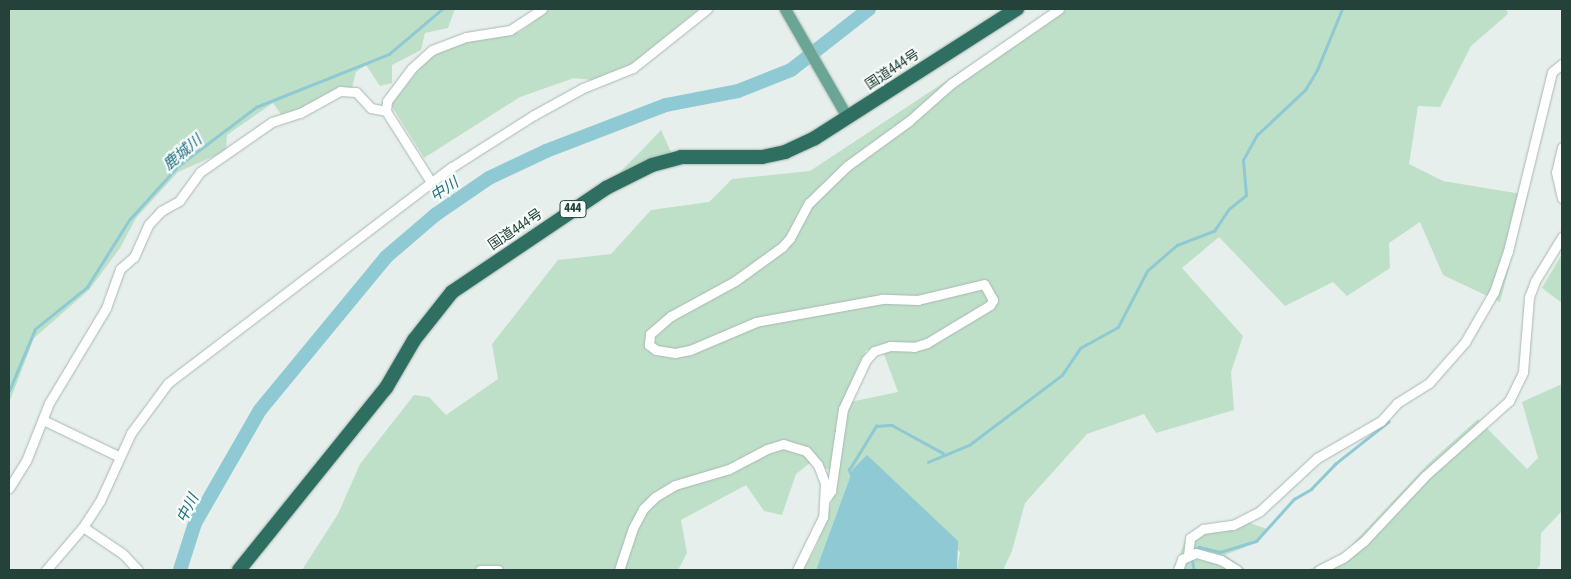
<!DOCTYPE html>
<html>
<head>
<meta charset="utf-8">
<style>
	body { margin:0 }
	#map { position:relative; width:1571px; height:579px; overflow:hidden; background:#e6efeb; font-family:"Asap Condensed","Noto Sans JP",sans-serif }
	div>[style] { position:absolute }
	[style*='--x'] { left:calc(var(--x)*1px); top:calc(var(--y)*1px); width:calc(var(--w)*1px); rotate:calc(var(--a)*1deg) }
	.green>* { inset:0; background:#bfe0c8 }
	.water>* { inset:0; background:#8ec9d4 }
	.stream>* { height:2.5px; margin:-1.25px; padding:0 1.25px; transform-origin:1.25px; border-radius:1.25px; background:#8ec9d4 }
	.river>* { height:14px; margin:-7px; padding:0 7px; transform-origin:7px; border-radius:7px; background:#8ec9d4 }
	.roads { filter:drop-shadow(0 0 1px #a8b8b2) drop-shadow(0 0 1px #a8b8b2) }
	.minor>* { height:9px; margin:-4.5px; padding:0 4.5px; transform-origin:4.5px; border-radius:4.5px; background:#fff }
	.major>* { height:11px; margin:-5.5px; padding:0 5.5px; transform-origin:5.5px; border-radius:5.5px; background:#6aa596 }
	.highway>* { height:14px; margin:-7px; padding:0 7px; transform-origin:7px; border-radius:7px; background:#2f6f62 }
	span { translate:-50% -50%; white-space:nowrap; text-align:center; line-height:1.15; -webkit-text-stroke:4.5px #f7fbf9; paint-order:stroke }
	.shield-label span { padding:1px 4px; background:#f7fbf9; border:1px solid; border-radius:4px; -webkit-text-stroke-width:0 }
	.shield-label { font-size:12px; color:#24423a; font-weight:700 }
	.street-label { font-size:14px; color:#24423a }
	.water-label { font-size:15px; color:#1c6f80; font-style:italic }
	.frame { position:absolute; inset:0; border:10px solid #24423a; pointer-events:none }
</style>
</head>
<body>
<div id="map">
	<div class="green">
		<div style="clip-path:polygon(9px 9px,455px 9px,448px 28px,425px 33px,421px 50px,392px 65px,392px 83px,380px 86px,366px 65px,356px 72px,352px 88px,283px 117px,273px 103px,227px 135px,226px 151px,178px 172px,136px 218px,120px 248px,89px 290px,34px 338px,9px 403px)"></div>
		<div style="clip-path:polygon(550px 9px,699px 9px,628px 67px,592px 80px,574px 78px,520px 97px,424px 158px,391px 105px,431px 54px,464px 42px,520px 32px)"></div>
		<div style="clip-path:polygon(evenodd,1055px 9px,1506px 9px,1508px 14px,1471px 46px,1440px 107px,1418px 106px,1409px 164px,1443px 181px,1528px 195px,1500px 302px,1443px 275px,1420px 222px,1389px 243px,1390px 268px,1347px 296px,1333px 282px,1285px 306px,1219px 237px,1182px 268px,1243px 336px,1231px 372px,1234px 410px,1156px 433px,1144px 414px,1087px 434px,1025px 503px,1012px 551px,1003px 570px,957px 570px,960px 552px,853px 469px,816px 570px,803px 570px,816px 547px,833px 497px,834px 472px,811px 462px,796px 474px,782px 515px,764px 511px,746px 485px,681px 520px,687px 553px,678px 570px,302px 570px,338px 514px,360px 464px,414px 395px,429px 397px,446px 415px,498px 379px,492px 344px,558px 260px,611px 254px,651px 210px,709px 202px,732px 179px,810px 171px,1055px 9px,882px 349px,898px 392px,850px 402px,866px 350px,882px 349px)"></div>
		<div style="clip-path:polygon(661px 130px,671px 152px,617px 175px,642px 150px)"></div>
		<div style="clip-path:polygon(1562px 254px,1562px 303px,1542px 288px)"></div>
		<div style="clip-path:polygon(1562px 384px,1562px 511px,1541px 533px,1540px 566px,1536px 570px,1308px 570px,1344px 553px,1429px 463px,1478px 419px,1527px 469px,1538px 458px,1522px 402px)"></div>
		<div style="clip-path:polygon(1244px 521px,1267px 529px,1258px 542px,1225px 555px,1246px 570px,1174px 570px,1185px 541px,1200px 529px)"></div>
	</div>
	<div class="water">
		<div style="clip-path:polygon(867px 455px,958px 541px,957px 570px,816px 570px,853px 469px)"></div>
	</div>
	<div class="stream">
		<div style="--x:9;--y:391;--w:67;--a:-67.2"></div>
		<div style="--x:35;--y:329;--w:67;--a:-38.9"></div>
		<div style="--x:87;--y:287;--w:79;--a:-57.9"></div>
		<div style="--x:129;--y:220;--w:73;--a:-47.8"></div>
		<div style="--x:178;--y:166;--w:98;--a:-37.1"></div>
		<div style="--x:256;--y:107;--w:143;--a:-21.7"></div>
		<div style="--x:389;--y:54;--w:70;--a:-40.3"></div>
		<div style="--x:928;--y:462;--w:44;--a:-22.5"></div>
		<div style="--x:969;--y:445;--w:116;--a:-37"></div>
		<div style="--x:1062;--y:375;--w:32;--a:-56"></div>
		<div style="--x:1080;--y:348;--w:43;--a:-28.9"></div>
		<div style="--x:1118;--y:327;--w:63;--a:-62.6"></div>
		<div style="--x:1147;--y:271;--w:40;--a:-41"></div>
		<div style="--x:1177;--y:245;--w:40;--a:-21"></div>
		<div style="--x:1214;--y:231;--w:27;--a:-56"></div>
		<div style="--x:1229;--y:209;--w:22;--a:-39"></div>
		<div style="--x:1246;--y:195;--w:35;--a:-95"></div>
		<div style="--x:1243;--y:160;--w:29;--a:-61"></div>
		<div style="--x:1257;--y:135;--w:66;--a:-43.2"></div>
		<div style="--x:1305;--y:90;--w:23;--a:-59"></div>
		<div style="--x:1317;--y:70;--w:66;--a:-67.7"></div>
		<div style="--x:852;--y:477;--w:8;--a:-113"></div>
		<div style="--x:849;--y:470;--w:52;--a:-58.5"></div>
		<div style="--x:876;--y:426;--w:16;--a:-4"></div>
		<div style="--x:892;--y:425;--w:58;--a:28.8"></div>
		<div style="--x:1194;--y:550;--w:6;--a:-31"></div>
		<div style="--x:1199;--y:547;--w:22;--a:13"></div>
		<div style="--x:1220;--y:552;--w:38;--a:-17"></div>
		<div style="--x:1256;--y:541;--w:57;--a:-47.9"></div>
		<div style="--x:1294;--y:499;--w:20;--a:-30"></div>
		<div style="--x:1311;--y:489;--w:35;--a:-46"></div>
		<div style="--x:1335;--y:464;--w:68;--a:-38.4"></div>
		<div style="--x:1192;--y:557;--w:13;--a:81"></div>
	</div>
	<div class="river">
		<div style="--x:180;--y:570;--w:49;--a:-72.3"></div>
		<div style="--x:195;--y:523;--w:130;--a:-60.1"></div>
		<div style="--x:260;--y:410;--w:198;--a:-50.5"></div>
		<div style="--x:386;--y:257;--w:65;--a:-40.6"></div>
		<div style="--x:435;--y:215;--w:65;--a:-34.4"></div>
		<div style="--x:489;--y:178;--w:63;--a:-25.3"></div>
		<div style="--x:546;--y:151;--w:129;--a:-21"></div>
		<div style="--x:666;--y:105;--w:73;--a:-11"></div>
		<div style="--x:738;--y:91;--w:57;--a:-21.6"></div>
		<div style="--x:791;--y:70;--w:99;--a:-38"></div>
	</div>
	<div class="roads">
		<div class="minor">
			<div style="--x:1562;--y:147;--w:26;--a:103"></div>
			<div style="--x:1556;--y:172;--w:27;--a:77"></div>
			<div style="--x:431;--y:182;--w:84;--a:-122.4"></div>
			<div style="--x:386;--y:111;--w:10;--a:-84"></div>
			<div style="--x:387;--y:101;--w:41;--a:-52.9"></div>
			<div style="--x:412;--y:68;--w:27;--a:-42"></div>
			<div style="--x:432;--y:50;--w:36;--a:-21"></div>
			<div style="--x:466;--y:37;--w:45;--a:-9"></div>
			<div style="--x:510;--y:30;--w:38;--a:-33"></div>
			<div style="--x:43;--y:420;--w:83;--a:25.6"></div>
			<div style="--x:9;--y:488;--w:32;--a:-58"></div>
			<div style="--x:26;--y:461;--w:62;--a:-68.4"></div>
			<div style="--x:49;--y:403;--w:111;--a:-59"></div>
			<div style="--x:106;--y:308;--w:41;--a:-70.3"></div>
			<div style="--x:120;--y:269;--w:18;--a:-41"></div>
			<div style="--x:134;--y:257;--w:36;--a:-66"></div>
			<div style="--x:149;--y:224;--w:18;--a:-47"></div>
			<div style="--x:161;--y:211;--w:21;--a:-29"></div>
			<div style="--x:179;--y:201;--w:36;--a:-54"></div>
			<div style="--x:200;--y:172;--w:88;--a:-34.8"></div>
			<div style="--x:272;--y:122;--w:29;--a:-18"></div>
			<div style="--x:300;--y:113;--w:46;--a:-28.8"></div>
			<div style="--x:340;--y:91;--w:16;--a:4"></div>
			<div style="--x:356;--y:92;--w:22;--a:47"></div>
			<div style="--x:371;--y:108;--w:15;--a:11"></div>
			<div style="--x:826;--y:498;--w:9;--a:-54"></div>
			<div style="--x:831;--y:491;--w:83;--a:-81.7"></div>
			<div style="--x:843;--y:409;--w:54;--a:-64.9"></div>
			<div style="--x:866;--y:360;--w:12;--a:-48"></div>
			<div style="--x:874;--y:351;--w:17;--a:-17"></div>
			<div style="--x:890;--y:346;--w:24;--a:2"></div>
			<div style="--x:914;--y:347;--w:14;--a:-17"></div>
			<div style="--x:927;--y:343;--w:74;--a:-31.1"></div>
			<div style="--x:990;--y:305;--w:6;--a:-59"></div>
			<div style="--x:993;--y:300;--w:18;--a:-119"></div>
			<div style="--x:984;--y:284;--w:68;--a:166.4"></div>
			<div style="--x:918;--y:300;--w:36;--a:-178"></div>
			<div style="--x:882;--y:299;--w:128;--a:169.7"></div>
			<div style="--x:756;--y:322;--w:72;--a:157"></div>
			<div style="--x:690;--y:350;--w:15;--a:169"></div>
			<div style="--x:675;--y:353;--w:19;--a:-171"></div>
			<div style="--x:656;--y:350;--w:9;--a:-144"></div>
			<div style="--x:649;--y:345;--w:11;--a:-85"></div>
			<div style="--x:650;--y:334;--w:28;--a:-41"></div>
			<div style="--x:671;--y:316;--w:73;--a:-28.7"></div>
			<div style="--x:735;--y:281;--w:58;--a:-35.9"></div>
			<div style="--x:782;--y:247;--w:12;--a:-48"></div>
			<div style="--x:790;--y:238;--w:40;--a:-62"></div>
			<div style="--x:809;--y:203;--w:53;--a:-44.2"></div>
			<div style="--x:847;--y:166;--w:77;--a:-36"></div>
			<div style="--x:909;--y:121;--w:57;--a:-41.5"></div>
			<div style="--x:952;--y:83;--w:130;--a:-34.7"></div>
			<div style="--x:83;--y:527;--w:48;--a:34"></div>
			<div style="--x:123;--y:554;--w:22;--a:47"></div>
			<div style="--x:1188;--y:555;--w:17;--a:-83"></div>
			<div style="--x:1190;--y:538;--w:16;--a:-35"></div>
			<div style="--x:1203;--y:529;--w:30;--a:-8"></div>
			<div style="--x:1233;--y:525;--w:30;--a:-27"></div>
			<div style="--x:1260;--y:511;--w:78;--a:-42.9"></div>
			<div style="--x:1317;--y:458;--w:74;--a:-30"></div>
			<div style="--x:1381;--y:421;--w:24;--a:-48"></div>
			<div style="--x:1397;--y:403;--w:38;--a:-32"></div>
			<div style="--x:1429;--y:383;--w:55;--a:-48.7"></div>
			<div style="--x:1465;--y:342;--w:58;--a:-59.9"></div>
			<div style="--x:1494;--y:292;--w:43;--a:-71.1"></div>
			<div style="--x:1508;--y:251;--w:184;--a:-76.2"></div>
			<div style="--x:1552;--y:72;--w:13;--a:-39"></div>
			<div style="--x:46;--y:570;--w:57;--a:-49.3"></div>
			<div style="--x:83;--y:527;--w:31;--a:-57"></div>
			<div style="--x:100;--y:501;--w:75;--a:-65.5"></div>
			<div style="--x:131;--y:433;--w:62;--a:-53.5"></div>
			<div style="--x:168;--y:383;--w:357;--a:-37.3"></div>
			<div style="--x:452;--y:167;--w:97;--a:-32.4"></div>
			<div style="--x:534;--y:115;--w:56;--a:-28.9"></div>
			<div style="--x:583;--y:88;--w:54;--a:-21.8"></div>
			<div style="--x:633;--y:68;--w:95;--a:-38.6"></div>
			<div style="--x:480;--y:570;--w:18;--a:0"></div>
			<div style="--x:619;--y:570;--w:44;--a:-71.6"></div>
			<div style="--x:633;--y:528;--w:21;--a:-62"></div>
			<div style="--x:643;--y:509;--w:17;--a:-45"></div>
			<div style="--x:655;--y:497;--w:23;--a:-31"></div>
			<div style="--x:675;--y:485;--w:56;--a:-16.5"></div>
			<div style="--x:729;--y:469;--w:43;--a:-27.8"></div>
			<div style="--x:767;--y:449;--w:17;--a:-17"></div>
			<div style="--x:783;--y:444;--w:24;--a:17"></div>
			<div style="--x:806;--y:451;--w:18;--a:49"></div>
			<div style="--x:818;--y:465;--w:19;--a:69"></div>
			<div style="--x:825;--y:483;--w:34;--a:93"></div>
			<div style="--x:823;--y:517;--w:59;--a:116.1"></div>
			<div style="--x:1178;--y:570;--w:12;--a:-70"></div>
			<div style="--x:1182;--y:559;--w:15;--a:-23"></div>
			<div style="--x:1196;--y:553;--w:26;--a:16"></div>
			<div style="--x:1221;--y:560;--w:19;--a:32"></div>
			<div style="--x:1319;--y:570;--w:27;--a:-27"></div>
			<div style="--x:1343;--y:558;--w:27;--a:-39"></div>
			<div style="--x:1364;--y:541;--w:89;--a:-46.8"></div>
			<div style="--x:1425;--y:476;--w:113;--a:-41.8"></div>
			<div style="--x:1509;--y:401;--w:32;--a:-64"></div>
			<div style="--x:1523;--y:372;--w:75;--a:-85.4"></div>
			<div style="--x:1529;--y:297;--w:17;--a:-69"></div>
			<div style="--x:1535;--y:281;--w:52;--a:-58.5"></div>
		</div>
		<div class="major">
			<div style="--x:785;--y:9;--w:125;--a:60.1"></div>
		</div>
		<div class="highway">
			<div style="--x:239;--y:570;--w:234;--a:-51.1"></div>
			<div style="--x:386;--y:388;--w:56;--a:-59.7"></div>
			<div style="--x:414;--y:340;--w:61;--a:-51.6"></div>
			<div style="--x:452;--y:292;--w:186;--a:-34"></div>
			<div style="--x:606;--y:188;--w:51;--a:-26.6"></div>
			<div style="--x:652;--y:165;--w:30;--a:-15"></div>
			<div style="--x:681;--y:157;--w:81;--a:0"></div>
			<div style="--x:762;--y:157;--w:24;--a:-12"></div>
			<div style="--x:785;--y:152;--w:33;--a:-25"></div>
			<div style="--x:815;--y:138;--w:240;--a:-32.6"></div>
		</div>
	</div>
	<div class="shield-label">
		<span style="left:573px;top:209px">444</span>
	</div>
	<div class="street-label">
		<span style="left:892px;top:69px;rotate:-33deg">国道444号</span>
		<span style="left:515px;top:229px;rotate:-34deg">国道444号</span>
	</div>
	<div class="water-label">
		<span style="left:182px;top:152px;rotate:-40deg">鹿城川</span>
		<span style="left:444px;top:189px;rotate:-34deg">中川</span>
		<span style="left:187px;top:508px;rotate:-63deg">中川</span>
	</div>
	<div class="frame"></div>
</div>
</body>
</html>
